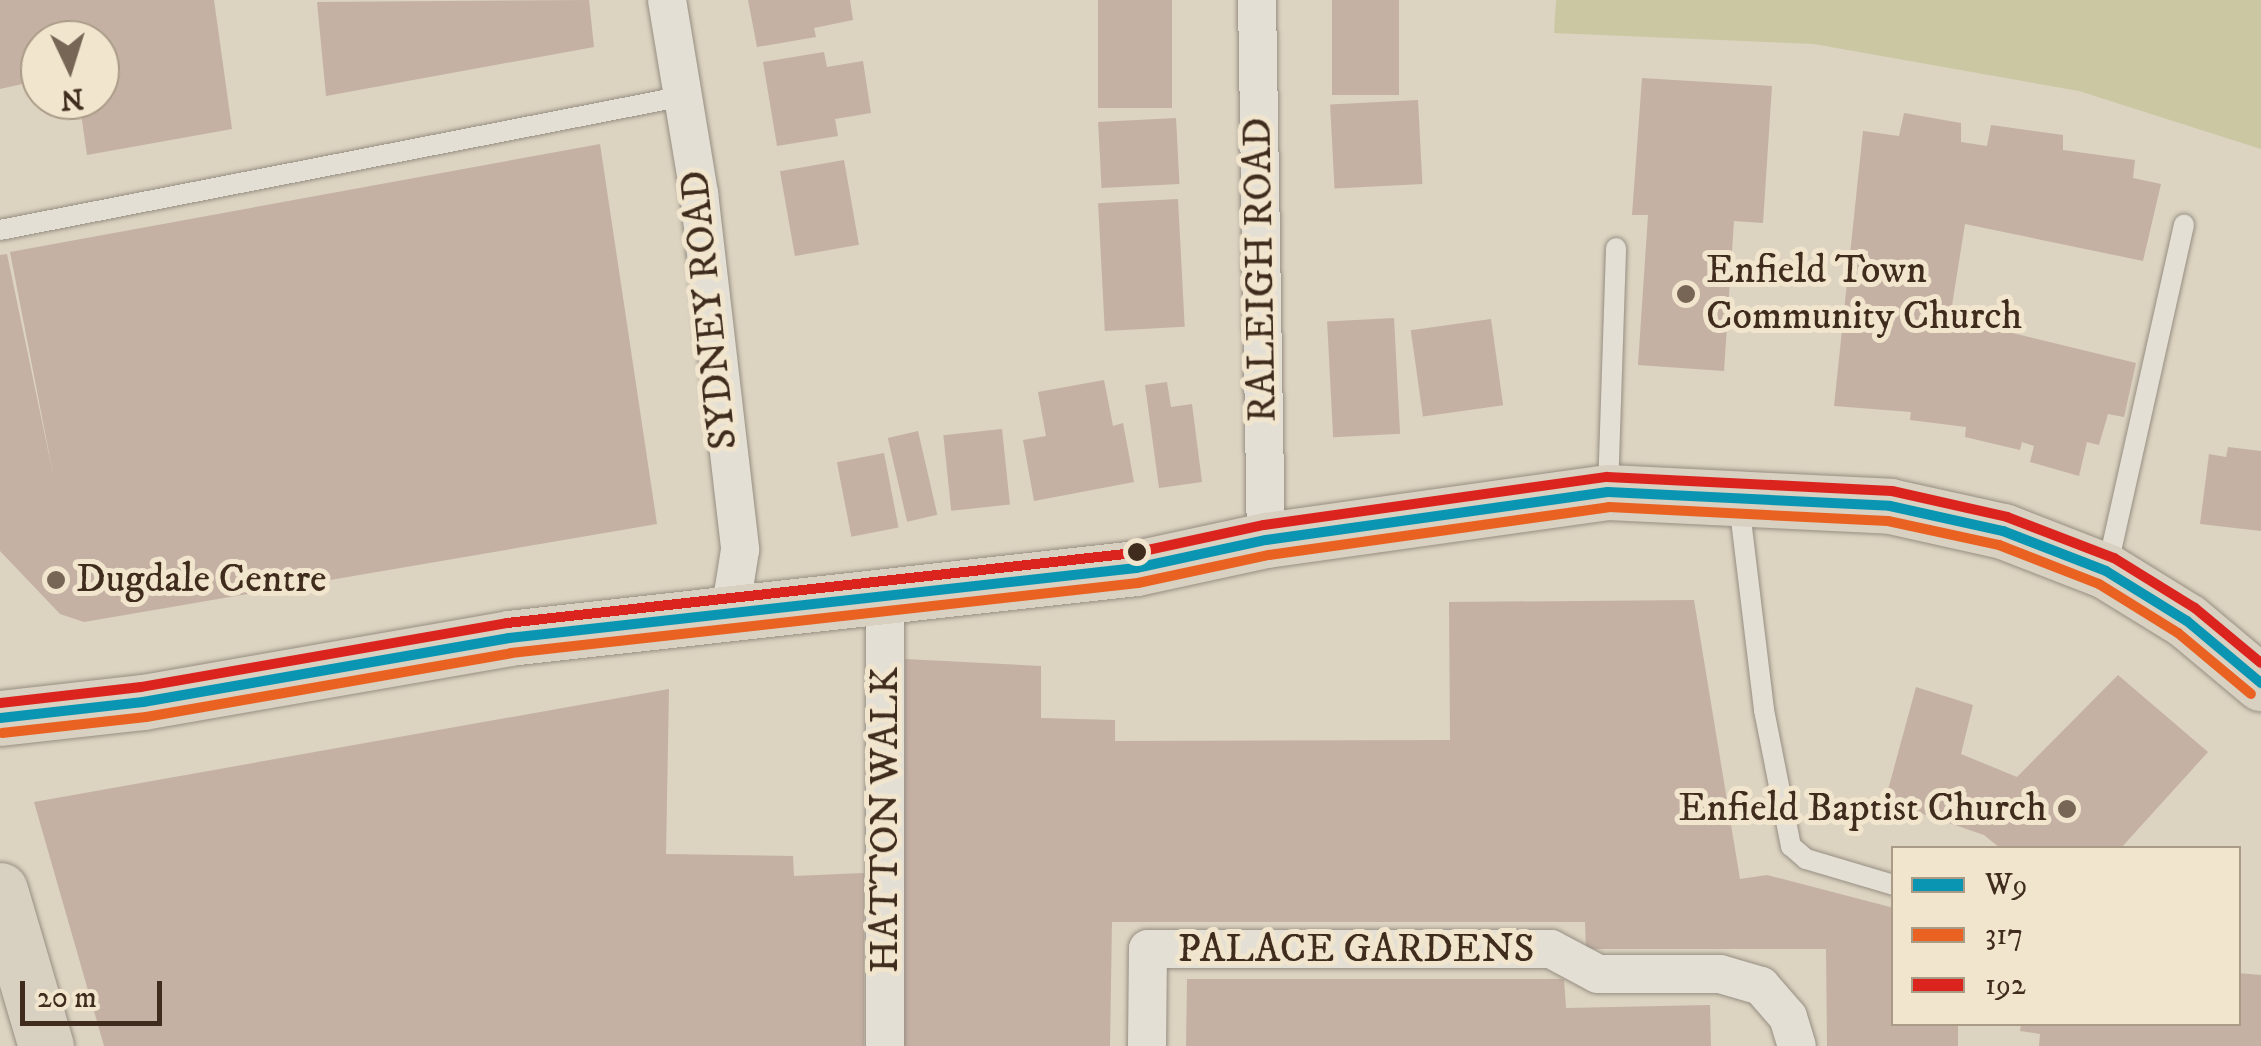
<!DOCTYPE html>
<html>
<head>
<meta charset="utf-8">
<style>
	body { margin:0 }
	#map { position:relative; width:2261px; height:1046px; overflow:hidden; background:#dcd3c0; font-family:"IM FELL DW Pica",serif }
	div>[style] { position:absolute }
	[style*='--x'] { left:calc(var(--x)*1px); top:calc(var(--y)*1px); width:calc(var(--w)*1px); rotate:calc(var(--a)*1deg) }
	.green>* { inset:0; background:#cac7a2 }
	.building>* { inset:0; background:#c4b1a4; transform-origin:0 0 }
	.roads { filter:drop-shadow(0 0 2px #968e82) drop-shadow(0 0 2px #968e82) }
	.lane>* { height:20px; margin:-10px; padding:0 10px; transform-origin:10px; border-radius:10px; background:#e4dfd5 }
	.street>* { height:38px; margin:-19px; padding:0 19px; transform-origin:19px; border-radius:19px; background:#e4dfd5 }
	.primary>* { height:55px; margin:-27.5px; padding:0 27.5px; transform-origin:27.5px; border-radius:27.5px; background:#d8d0c1 }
	.bus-1>* { height:10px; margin:-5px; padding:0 5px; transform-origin:5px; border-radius:5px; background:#0a96b3 }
	.bus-2>* { height:10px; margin:-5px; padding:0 5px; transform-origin:5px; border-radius:5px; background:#e96222 }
	.bus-3>* { height:10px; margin:-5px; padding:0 5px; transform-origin:5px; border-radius:5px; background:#dc241f }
	.dots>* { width:28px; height:28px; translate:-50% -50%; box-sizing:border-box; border:5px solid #f1e5ce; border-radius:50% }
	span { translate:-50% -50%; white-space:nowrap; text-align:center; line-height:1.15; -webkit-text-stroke:10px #f1e5ce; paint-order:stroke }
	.street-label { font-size:40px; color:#402c1d }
	.poi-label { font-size:40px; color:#402c1d }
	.left { translate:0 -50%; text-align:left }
	.right { translate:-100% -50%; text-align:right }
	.legend { position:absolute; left:1891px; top:846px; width:350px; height:180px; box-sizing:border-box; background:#f1e5ce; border:2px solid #aa9b87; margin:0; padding:12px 18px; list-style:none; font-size:30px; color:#402c1d }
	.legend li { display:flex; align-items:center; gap:20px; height:50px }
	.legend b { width:50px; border:2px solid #aa9b87 }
	.north { position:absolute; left:20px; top:20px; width:100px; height:100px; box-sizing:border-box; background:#f1e5ce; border:2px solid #aa9b87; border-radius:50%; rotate:176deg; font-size:28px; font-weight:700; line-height:40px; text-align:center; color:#402c1d }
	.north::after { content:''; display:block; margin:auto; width:35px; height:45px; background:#776656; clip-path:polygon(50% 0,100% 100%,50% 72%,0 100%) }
	.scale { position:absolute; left:20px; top:981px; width:142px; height:45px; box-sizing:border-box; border:5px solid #402c1d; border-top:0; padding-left:12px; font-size:30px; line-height:35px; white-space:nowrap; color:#402c1d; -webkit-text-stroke:8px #f1e5ce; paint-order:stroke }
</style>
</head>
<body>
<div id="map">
	<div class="green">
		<div style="clip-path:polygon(1556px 0,2261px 0,2261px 149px,2079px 91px,1814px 44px,1554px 33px)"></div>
	</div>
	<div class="building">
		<div style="clip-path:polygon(0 0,214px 0,232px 129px,87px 155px,79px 100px,100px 100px,100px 40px,40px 40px,40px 80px,0 89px)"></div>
		<div style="clip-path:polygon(589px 0,594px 47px,326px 96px,317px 2px)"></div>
		<div style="clip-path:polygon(748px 0,850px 0,853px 20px,814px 28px,816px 37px,757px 47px)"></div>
		<div style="left:1098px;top:0;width:74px;height:108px"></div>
		<div style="left:1332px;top:0;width:67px;height:95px"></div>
		<div style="clip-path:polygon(824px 52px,827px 67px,863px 61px,871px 113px,835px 119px,838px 136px,777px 146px,763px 62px)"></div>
		<div style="clip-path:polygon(1642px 78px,1772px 86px,1763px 223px,1734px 221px,1724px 371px,1638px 365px,1648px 215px,1632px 215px)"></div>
		<div style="left:1418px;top:100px;width:84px;height:88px;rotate:87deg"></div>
		<div style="clip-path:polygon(1904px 113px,1961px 123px,1961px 142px,1987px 146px,1991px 125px,2063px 135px,2063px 150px,2135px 160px,2133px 178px,2161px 184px,2143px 261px,1965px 224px,1950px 318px,2136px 363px,2124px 417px,2108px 414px,2099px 445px,2087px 442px,2079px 476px,2030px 462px,2034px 446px,2022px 442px,2020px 450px,1965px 437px,1966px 427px,1910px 420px,1911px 412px,1834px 406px,1863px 131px,1899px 136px)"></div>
		<div style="left:1176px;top:118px;width:66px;height:78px;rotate:87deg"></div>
		<div style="clip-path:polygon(600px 144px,657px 524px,84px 622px,60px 614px,0 551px,0 255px,7px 254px,54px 479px,10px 252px)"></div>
		<div style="left:844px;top:160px;width:86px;height:65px;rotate:80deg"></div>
		<div style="left:1178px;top:199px;width:128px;height:80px;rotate:87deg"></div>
		<div style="left:1394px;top:318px;width:116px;height:67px;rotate:87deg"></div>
		<div style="left:1491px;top:319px;width:87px;height:81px;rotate:82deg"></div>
		<div style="clip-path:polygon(1104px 380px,1113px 426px,1123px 423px,1134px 482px,1034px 501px,1023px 440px,1046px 436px,1038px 392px)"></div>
		<div style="clip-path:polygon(1167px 382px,1171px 407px,1192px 404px,1202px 482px,1159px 488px,1145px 385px)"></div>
		<div style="left:1002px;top:429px;width:76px;height:59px;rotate:84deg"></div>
		<div style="left:918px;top:431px;width:86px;height:31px;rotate:77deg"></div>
		<div style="clip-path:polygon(2228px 447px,2261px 451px,2261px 531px,2200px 524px,2209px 454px,2226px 457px)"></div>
		<div style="left:884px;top:453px;width:76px;height:48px;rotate:79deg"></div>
		<div style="clip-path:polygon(1694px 600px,1740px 879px,1767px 875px,1894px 908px,1894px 1024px,1958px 1024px,1958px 1046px,1827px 1046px,1826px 949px,1586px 949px,1585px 922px,1112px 922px,1110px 1046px,903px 1046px,905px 659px,1041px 666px,1041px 718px,1115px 720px,1115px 741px,1450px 740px,1449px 602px)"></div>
		<div style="clip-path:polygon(2118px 675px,2208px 752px,2121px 848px,2000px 848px,1984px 835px,1885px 801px,1916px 687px,1973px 705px,1961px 754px,2017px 777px)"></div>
		<div style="clip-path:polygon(669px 689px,666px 854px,793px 856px,794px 876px,864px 873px,864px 1046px,104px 1046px,34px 802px)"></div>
		<div style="clip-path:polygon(2238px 973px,2261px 975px,2261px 1046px,2039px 1046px,2040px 1034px,2020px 1031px,2021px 1024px,2238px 1024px)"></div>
		<div style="clip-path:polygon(1187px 979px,1564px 979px,1566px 1008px,1710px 1005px,1711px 1046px,1186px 1046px)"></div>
	</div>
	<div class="roads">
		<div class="lane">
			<div style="--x:0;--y:230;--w:697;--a:-11.08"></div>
			<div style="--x:1608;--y:491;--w:243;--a:-88.1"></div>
			<div style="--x:1739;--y:503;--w:209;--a:83.1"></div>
			<div style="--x:1764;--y:710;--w:139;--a:78.8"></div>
			<div style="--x:1791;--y:846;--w:20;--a:41"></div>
			<div style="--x:1806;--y:859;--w:92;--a:16.5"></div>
			<div style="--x:2107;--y:569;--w:353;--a:-77.4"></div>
		</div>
		<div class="street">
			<div style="--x:667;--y:0;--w:196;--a:80.6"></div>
			<div style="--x:699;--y:193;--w:359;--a:83.4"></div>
			<div style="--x:740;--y:550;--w:45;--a:99"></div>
			<div style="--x:733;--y:594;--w:27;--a:124"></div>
			<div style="--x:1257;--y:0;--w:540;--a:89.05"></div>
			<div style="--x:885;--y:1046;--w:452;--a:-90"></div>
			<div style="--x:1147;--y:1046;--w:97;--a:-89.4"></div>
			<div style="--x:1148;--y:949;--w:403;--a:0"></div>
			<div style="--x:1551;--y:949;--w:53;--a:28"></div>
			<div style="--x:1598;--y:974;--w:122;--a:0"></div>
			<div style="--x:1720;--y:974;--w:43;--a:16.3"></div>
			<div style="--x:1761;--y:986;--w:41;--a:48.9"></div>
			<div style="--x:1788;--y:1017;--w:30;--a:73"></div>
		</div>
		<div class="primary">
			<div style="--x:0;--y:718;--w:144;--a:-6.4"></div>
			<div style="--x:143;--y:702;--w:372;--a:-9.9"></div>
			<div style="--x:509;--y:638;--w:631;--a:-6.37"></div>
			<div style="--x:1136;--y:568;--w:133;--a:-12.2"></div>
			<div style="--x:1266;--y:540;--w:345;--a:-8"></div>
			<div style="--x:1608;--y:492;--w:282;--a:2.8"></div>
			<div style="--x:1890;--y:506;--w:116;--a:12.5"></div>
			<div style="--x:2003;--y:531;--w:110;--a:21.2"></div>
			<div style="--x:2106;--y:571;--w:95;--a:31.7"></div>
			<div style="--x:2187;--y:621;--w:97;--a:40"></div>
			<div style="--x:0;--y:890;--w:163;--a:73.6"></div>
		</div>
	</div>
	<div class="bus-1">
		<div style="--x:0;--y:718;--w:144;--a:-6.4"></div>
		<div style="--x:143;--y:702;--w:372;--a:-9.9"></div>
		<div style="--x:509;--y:638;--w:631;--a:-6.37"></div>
		<div style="--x:1136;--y:568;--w:133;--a:-12.2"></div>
		<div style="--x:1266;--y:540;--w:345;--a:-8"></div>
		<div style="--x:1608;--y:492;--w:282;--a:2.8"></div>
		<div style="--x:1890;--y:506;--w:116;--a:12.5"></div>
		<div style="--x:2003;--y:531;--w:110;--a:21.2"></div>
		<div style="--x:2106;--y:571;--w:95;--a:31.7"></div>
		<div style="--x:2187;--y:621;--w:97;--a:40"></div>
	</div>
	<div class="bus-2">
		<div style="--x:2;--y:733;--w:145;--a:-6.3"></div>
		<div style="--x:146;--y:717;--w:371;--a:-9.9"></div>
		<div style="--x:511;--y:653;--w:631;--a:-6.37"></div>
		<div style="--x:1138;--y:583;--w:134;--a:-12.1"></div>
		<div style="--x:1269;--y:555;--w:343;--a:-8"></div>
		<div style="--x:1609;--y:507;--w:279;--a:2.9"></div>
		<div style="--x:1888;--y:521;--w:114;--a:12.2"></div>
		<div style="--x:1999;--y:545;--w:107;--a:21.3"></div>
		<div style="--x:2099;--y:584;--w:93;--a:31.8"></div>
		<div style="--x:2178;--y:633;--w:95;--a:39.9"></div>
	</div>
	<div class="bus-3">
		<div style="--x:0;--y:703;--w:142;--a:-6.5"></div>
		<div style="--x:141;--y:687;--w:372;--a:-9.9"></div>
		<div style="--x:507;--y:623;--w:631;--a:-6.37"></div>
		<div style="--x:1134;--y:553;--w:133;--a:-12.2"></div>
		<div style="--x:1264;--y:525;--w:346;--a:-8"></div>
		<div style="--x:1607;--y:477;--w:285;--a:2.8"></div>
		<div style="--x:1892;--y:491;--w:118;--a:12.7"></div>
		<div style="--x:2007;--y:517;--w:115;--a:21"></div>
		<div style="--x:2114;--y:558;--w:95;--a:31.7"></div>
		<div style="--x:2195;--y:608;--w:86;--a:39.8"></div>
	</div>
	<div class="dots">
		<div style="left:1686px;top:294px;background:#776656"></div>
		<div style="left:1137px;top:552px;background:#402c1d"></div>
		<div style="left:56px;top:580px;background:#776656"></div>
		<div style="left:2067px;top:809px;background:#776656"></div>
	</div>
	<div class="street-label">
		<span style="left:1261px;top:270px;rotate:-91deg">RALEIGH ROAD</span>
		<span style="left:710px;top:310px;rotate:-96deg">SYDNEY ROAD</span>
		<span style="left:886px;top:820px;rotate:-90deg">HATTON WALK</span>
		<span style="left:1356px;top:950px">PALACE GARDENS</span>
	</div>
	<div class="poi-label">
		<span class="left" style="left:1706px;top:294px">Enfield Town<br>Community Church</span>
		<span class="left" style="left:76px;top:580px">Dugdale Centre</span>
		<span class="right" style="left:2047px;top:809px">Enfield Baptist Church</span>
	</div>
	<ul class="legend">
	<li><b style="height:12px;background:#0a96b3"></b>W9</li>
	<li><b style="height:12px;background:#e96222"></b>317</li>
	<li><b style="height:12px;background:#dc241f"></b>192</li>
	</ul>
	<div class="north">N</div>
	<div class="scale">20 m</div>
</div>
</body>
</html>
